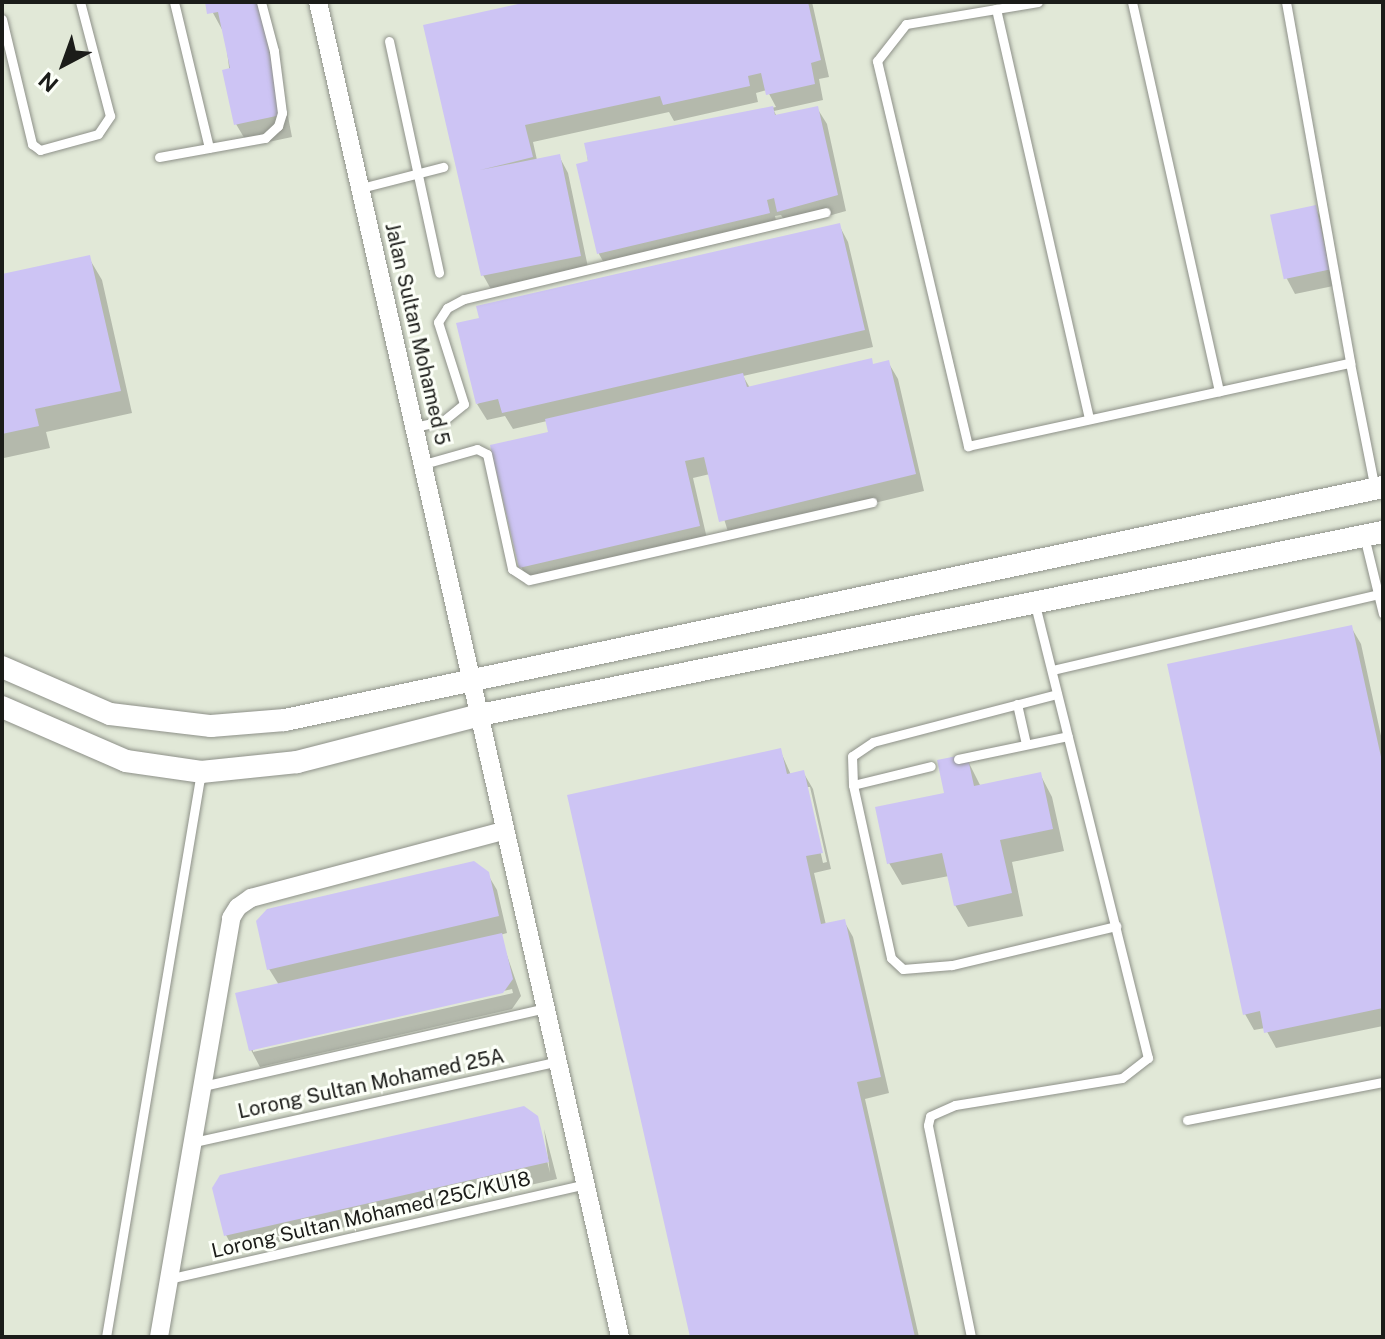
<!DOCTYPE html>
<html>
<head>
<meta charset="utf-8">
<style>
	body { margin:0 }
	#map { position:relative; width:1385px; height:1339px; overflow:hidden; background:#eef2e9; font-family:"Public Sans",sans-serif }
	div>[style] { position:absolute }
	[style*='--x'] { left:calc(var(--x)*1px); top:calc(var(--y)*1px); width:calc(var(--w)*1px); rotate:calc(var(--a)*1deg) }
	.built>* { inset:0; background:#e1e8d7; transform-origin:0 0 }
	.shadow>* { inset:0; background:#0003 }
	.building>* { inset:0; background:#cdc4f4; transform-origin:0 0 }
	.roads { filter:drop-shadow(0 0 2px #8e9189) drop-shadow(0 0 2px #8e9189) }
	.service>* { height:9px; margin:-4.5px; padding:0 4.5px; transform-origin:4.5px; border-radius:4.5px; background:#fff }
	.minor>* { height:18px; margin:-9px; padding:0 9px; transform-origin:9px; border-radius:9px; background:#fff }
	.tertiary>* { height:22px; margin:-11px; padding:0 11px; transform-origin:11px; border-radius:11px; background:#fff }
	span { translate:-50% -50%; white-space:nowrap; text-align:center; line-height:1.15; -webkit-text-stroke:6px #fcfff8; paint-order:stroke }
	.street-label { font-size:20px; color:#1b1c19 }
	.frame { position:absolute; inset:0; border:4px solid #1b1c19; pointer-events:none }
	.north { position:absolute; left:24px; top:24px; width:80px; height:80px; -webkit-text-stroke:6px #fcfff8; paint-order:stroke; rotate:221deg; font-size:22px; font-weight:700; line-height:32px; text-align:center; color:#1b1c19 }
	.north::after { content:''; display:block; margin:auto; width:28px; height:36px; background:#1b1c19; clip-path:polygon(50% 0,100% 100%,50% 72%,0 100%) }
</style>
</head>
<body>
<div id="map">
	<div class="built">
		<div style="left:2px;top:2px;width:1381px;height:1335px"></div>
	</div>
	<div class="shadow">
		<div style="clip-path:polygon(207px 2px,266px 2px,292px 137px,249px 146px,236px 124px,225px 35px)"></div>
		<div style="clip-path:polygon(536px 2px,812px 2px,829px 77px,819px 79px,823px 100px,774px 111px,777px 117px,817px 108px,827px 124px,846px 211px,789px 227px,781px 215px,775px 216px,778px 229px,608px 270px,599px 254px,586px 145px,776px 107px,767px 90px,756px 93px,758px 102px,674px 121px,669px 112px,533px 142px,537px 160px,559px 156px,568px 173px,589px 272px,492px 291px,483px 275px,425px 26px)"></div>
		<div style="clip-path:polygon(1315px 208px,1325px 224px,1338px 285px,1295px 294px,1286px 277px)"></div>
		<div style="clip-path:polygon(839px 225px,848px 242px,873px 347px,743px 376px,750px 388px,888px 362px,898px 379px,924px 491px,730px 538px,710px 474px,693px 478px,708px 543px,531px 583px,521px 567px,550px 434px,547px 421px,513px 429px,505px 416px,487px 420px,477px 404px)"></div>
		<div style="clip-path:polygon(89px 258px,102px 280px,132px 413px,46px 432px,50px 448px,4px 458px,2px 277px)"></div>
		<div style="clip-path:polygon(1351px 627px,1361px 644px,1383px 745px,1383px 1026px,1276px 1048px,1265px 1028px,1254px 1030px,1245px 1014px)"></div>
		<div style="clip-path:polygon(evenodd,780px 750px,791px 775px,803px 772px,813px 789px,831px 869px,814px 873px,826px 925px,844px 921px,853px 937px,889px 1093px,865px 1099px,919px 1337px,692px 1337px,780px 750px,806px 787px,810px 787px,827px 862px,823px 863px,806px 787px)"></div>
		<div style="clip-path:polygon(966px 757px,981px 787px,1040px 774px,1052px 797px,1064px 851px,1012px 862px,1023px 916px,968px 927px,955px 905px,949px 876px,902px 885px,889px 863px,946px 794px)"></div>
		<div style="clip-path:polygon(evenodd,487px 873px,497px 890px,507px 933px,500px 935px,521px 996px,512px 1009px,260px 1067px,251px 1050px,279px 985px,269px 969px,487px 873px,512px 989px,513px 993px,253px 1052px,253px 1048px,512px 989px)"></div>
		<div style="clip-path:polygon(537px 1118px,550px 1173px,544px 1129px,557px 1179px,235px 1252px,226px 1235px)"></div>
	</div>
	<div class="building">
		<div style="clip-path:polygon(205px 2px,260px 2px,281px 115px,234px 125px,222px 70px,230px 68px,218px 12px,207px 14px)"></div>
		<div style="clip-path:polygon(527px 2px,808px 2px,821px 60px,811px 63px,815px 84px,766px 95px,761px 73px,748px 76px,750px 86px,663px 105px,660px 96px,525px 125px,533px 157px,480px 170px,560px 154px,581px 256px,481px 276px,423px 25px)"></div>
		<div style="clip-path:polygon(773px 106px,775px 115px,818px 106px,838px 195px,777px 212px,774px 198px,767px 200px,770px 213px,597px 254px,576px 164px,588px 161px,584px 143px)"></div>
		<div style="left:1316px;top:205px;width:66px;height:47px;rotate:78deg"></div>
		<div style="clip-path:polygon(840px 223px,865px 330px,502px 413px,498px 399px,476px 404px,456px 323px,479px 318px,476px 306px)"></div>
		<div style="clip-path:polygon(90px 255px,121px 391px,35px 409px,39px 426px,2px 434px,2px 274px)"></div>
		<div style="clip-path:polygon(872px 358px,873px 364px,889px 360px,916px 474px,719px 522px,704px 457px,685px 461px,700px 526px,519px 568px,490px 445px,548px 432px,545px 419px,743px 373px,747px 387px)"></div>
		<div style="clip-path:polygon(1352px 625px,1383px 766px,1383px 1008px,1264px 1033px,1260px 1011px,1243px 1015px,1167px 664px)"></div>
		<div style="clip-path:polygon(781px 748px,787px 774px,804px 770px,823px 853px,806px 856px,821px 924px,845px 919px,881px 1077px,857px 1082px,915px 1337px,690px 1337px,567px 795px)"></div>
		<div style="clip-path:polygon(967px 754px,974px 786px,1041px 772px,1053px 829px,1000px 840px,1012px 893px,954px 906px,942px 853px,887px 864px,875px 807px,944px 793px,937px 760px)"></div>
		<div style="clip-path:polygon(474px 861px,489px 872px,499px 916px,267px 970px,256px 921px,267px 909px)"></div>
		<div style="clip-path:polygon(502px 933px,513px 979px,503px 993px,249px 1051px,235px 993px)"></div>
		<div style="clip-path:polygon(524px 1106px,538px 1116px,549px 1162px,224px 1236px,212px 1188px,220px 1175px)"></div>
	</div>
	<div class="roads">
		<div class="service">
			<div style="--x:174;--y:2;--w:150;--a:76.5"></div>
			<div style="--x:1038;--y:2;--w:134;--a:170.5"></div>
			<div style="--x:906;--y:24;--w:47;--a:128.1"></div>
			<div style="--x:877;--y:61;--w:396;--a:76.7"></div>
			<div style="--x:968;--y:446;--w:391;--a:-12.3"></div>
			<div style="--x:1350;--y:363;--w:128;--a:78.8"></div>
			<div style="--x:1132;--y:2;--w:399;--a:77.4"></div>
			<div style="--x:1286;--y:2;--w:367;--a:79.9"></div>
			<div style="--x:996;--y:9;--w:420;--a:77.2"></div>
			<div style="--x:2;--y:19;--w:129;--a:76.5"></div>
			<div style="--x:32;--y:144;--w:10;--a:37"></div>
			<div style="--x:40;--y:150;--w:60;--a:-15.4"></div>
			<div style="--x:98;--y:134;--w:22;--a:-56"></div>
			<div style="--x:110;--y:116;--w:118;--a:-104.7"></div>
			<div style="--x:389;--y:41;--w:237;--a:77.8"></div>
			<div style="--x:159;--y:157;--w:108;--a:-10.2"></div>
			<div style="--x:265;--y:138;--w:18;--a:-43"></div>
			<div style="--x:278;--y:126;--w:14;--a:-73"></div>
			<div style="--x:282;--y:113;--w:63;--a:-97.4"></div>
			<div style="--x:274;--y:51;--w:51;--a:-104.9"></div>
			<div style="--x:361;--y:188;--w:85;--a:-14.4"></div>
			<div style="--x:414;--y:427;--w:30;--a:-12"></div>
			<div style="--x:443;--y:421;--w:27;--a:-39"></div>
			<div style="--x:464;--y:404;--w:86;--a:-107.6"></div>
			<div style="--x:438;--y:322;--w:17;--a:-57"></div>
			<div style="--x:447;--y:308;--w:19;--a:-28"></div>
			<div style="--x:464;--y:299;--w:372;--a:-13.5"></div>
			<div style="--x:424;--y:464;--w:55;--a:-15.8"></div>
			<div style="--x:477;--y:449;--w:11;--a:27"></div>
			<div style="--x:487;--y:454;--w:118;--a:77.7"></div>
			<div style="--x:512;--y:569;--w:20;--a:33"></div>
			<div style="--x:529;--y:580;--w:352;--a:-12.8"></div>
			<div style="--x:1364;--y:536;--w:80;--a:76.3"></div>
			<div style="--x:1052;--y:670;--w:335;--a:-13.1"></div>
			<div style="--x:1057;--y:694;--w:190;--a:165.4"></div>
			<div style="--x:873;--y:742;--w:25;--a:146"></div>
			<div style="--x:852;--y:756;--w:29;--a:88"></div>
			<div style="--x:853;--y:785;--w:177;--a:77.6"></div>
			<div style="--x:891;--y:958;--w:16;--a:43"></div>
			<div style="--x:903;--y:969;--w:49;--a:-4.7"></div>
			<div style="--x:952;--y:965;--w:169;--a:-13.4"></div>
			<div style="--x:1017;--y:704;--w:41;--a:77.3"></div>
			<div style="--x:958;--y:759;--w:112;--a:-11.8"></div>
			<div style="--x:853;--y:785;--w:80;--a:-13.7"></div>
			<div style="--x:203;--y:1086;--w:351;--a:-12.8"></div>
			<div style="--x:1187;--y:1120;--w:200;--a:-11"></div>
			<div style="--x:194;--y:1142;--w:371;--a:-12.5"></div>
			<div style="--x:168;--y:1279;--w:425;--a:-12.8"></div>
			<div style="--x:106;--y:1337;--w:573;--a:-80.46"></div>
			<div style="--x:971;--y:1337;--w:216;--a:-101.5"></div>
			<div style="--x:928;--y:1125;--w:9;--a:-77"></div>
			<div style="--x:930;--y:1116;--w:27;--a:-24"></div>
			<div style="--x:955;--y:1105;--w:169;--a:-9.2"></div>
			<div style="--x:1122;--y:1078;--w:33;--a:-38"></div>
			<div style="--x:1148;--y:1058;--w:467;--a:-104"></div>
		</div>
		<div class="minor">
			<div style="--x:318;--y:2;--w:1369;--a:77.25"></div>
			<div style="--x:159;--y:1337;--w:425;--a:-80.2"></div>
			<div style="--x:231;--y:918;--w:13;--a:-58"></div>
			<div style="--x:238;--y:907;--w:16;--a:-35"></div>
			<div style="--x:251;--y:898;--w:261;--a:-14.9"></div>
		</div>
		<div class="tertiary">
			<div style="--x:2;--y:667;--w:118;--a:23.5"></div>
			<div style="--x:110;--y:714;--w:102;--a:6.8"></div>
			<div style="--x:211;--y:726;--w:74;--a:-4.6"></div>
			<div style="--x:285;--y:720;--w:1122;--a:-11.98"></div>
			<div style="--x:2;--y:707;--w:135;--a:23.5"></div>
			<div style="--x:126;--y:761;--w:76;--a:8.3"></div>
			<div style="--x:201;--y:772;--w:97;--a:-5.9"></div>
			<div style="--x:297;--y:762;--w:189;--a:-14.4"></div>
			<div style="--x:480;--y:715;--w:921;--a:-11.46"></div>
		</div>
	</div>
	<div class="street-label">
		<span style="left:417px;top:334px;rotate:77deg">Jalan Sultan Mohamed 5</span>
		<span style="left:371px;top:1084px;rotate:-12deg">Lorong Sultan Mohamed 25A</span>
		<span style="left:371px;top:1215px;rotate:-13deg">Lorong Sultan Mohamed 25C/KU18</span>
	</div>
	<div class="frame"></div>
	<div class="north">N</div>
</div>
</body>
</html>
